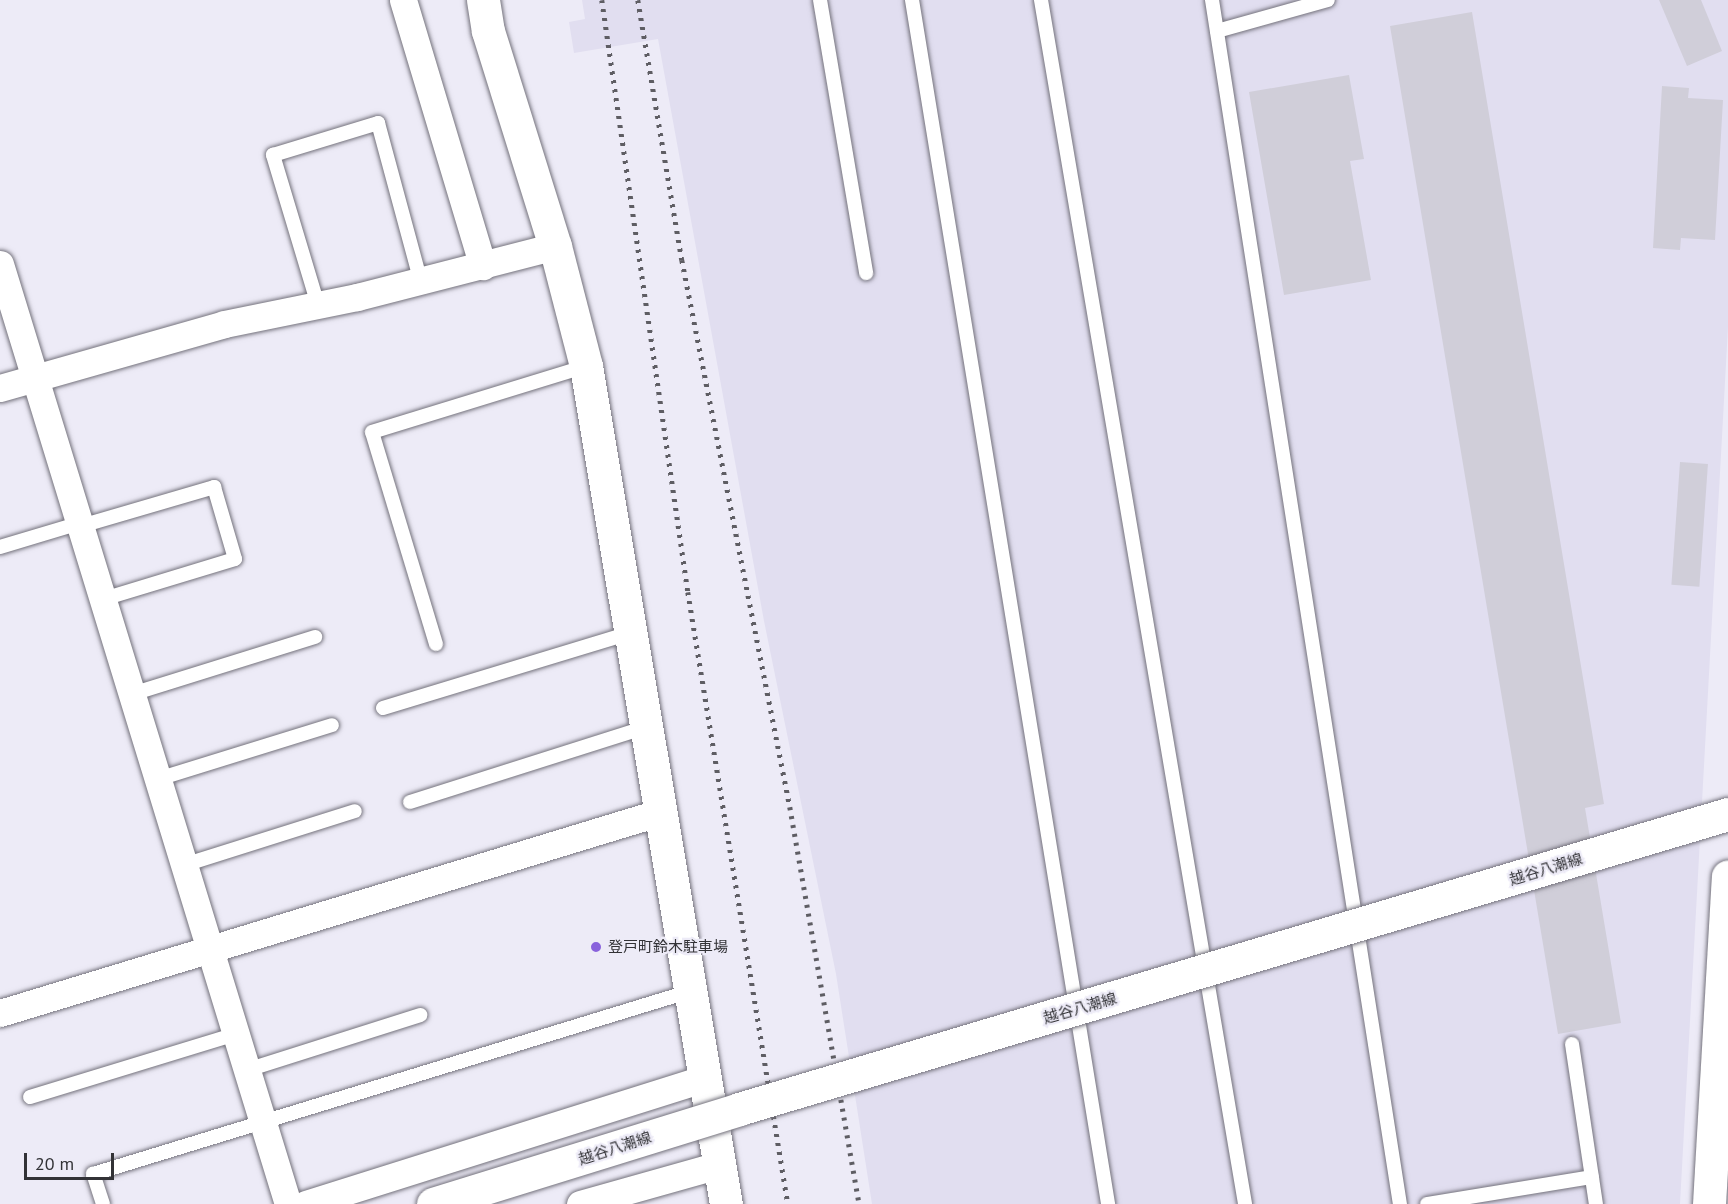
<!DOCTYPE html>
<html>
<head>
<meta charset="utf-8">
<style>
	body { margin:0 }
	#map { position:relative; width:1728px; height:1204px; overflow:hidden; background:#edebf7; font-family:"PT Sans","Noto Sans JP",sans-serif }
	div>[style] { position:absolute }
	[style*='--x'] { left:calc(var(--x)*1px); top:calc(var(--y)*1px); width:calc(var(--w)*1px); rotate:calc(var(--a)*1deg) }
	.built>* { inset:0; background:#e1def0 }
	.building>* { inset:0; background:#d0ced9; transform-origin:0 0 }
	.roads { filter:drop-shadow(0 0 2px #74727c) drop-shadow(0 0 2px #74727c) }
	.service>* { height:14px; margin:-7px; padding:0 7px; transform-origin:7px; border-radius:7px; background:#fff }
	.minor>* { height:27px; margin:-13.5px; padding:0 13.5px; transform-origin:13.5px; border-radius:13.5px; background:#fff }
	.tertiary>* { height:33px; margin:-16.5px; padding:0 16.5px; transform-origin:16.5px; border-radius:16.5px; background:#fff }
	.rail>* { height:4.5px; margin-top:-2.25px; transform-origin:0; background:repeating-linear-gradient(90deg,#5e5d63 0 3px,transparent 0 9px) }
	.bridges { filter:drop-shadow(0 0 2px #74727c) drop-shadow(0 0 2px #74727c) }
	.secondary-bridge>* { height:33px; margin:-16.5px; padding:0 16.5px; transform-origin:16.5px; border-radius:16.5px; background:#fff }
	.dots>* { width:16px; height:16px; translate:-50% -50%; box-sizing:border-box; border:3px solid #edebf7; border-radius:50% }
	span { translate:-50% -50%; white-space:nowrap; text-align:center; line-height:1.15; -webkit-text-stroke:4.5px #edebf7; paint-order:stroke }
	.street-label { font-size:15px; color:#323236 }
	.poi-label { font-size:15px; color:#323236 }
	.left { translate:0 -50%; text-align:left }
	.scale { position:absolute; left:24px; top:1153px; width:90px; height:27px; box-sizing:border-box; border:3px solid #323236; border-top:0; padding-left:8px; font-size:18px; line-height:21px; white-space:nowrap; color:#323236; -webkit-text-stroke:4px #edebf7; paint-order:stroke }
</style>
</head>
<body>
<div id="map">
	<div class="built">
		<div style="clip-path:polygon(582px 0,1728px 0,1728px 327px,1680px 1204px,872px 1204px,836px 974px,764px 621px,658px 39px,574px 53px,569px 22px,585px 19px)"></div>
	</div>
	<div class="building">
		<div style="clip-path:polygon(1659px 0,1701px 0,1722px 51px,1687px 66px)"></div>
		<div style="clip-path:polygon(1472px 12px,1604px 804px,1585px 808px,1621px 1023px,1558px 1034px,1390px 26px)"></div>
		<div style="clip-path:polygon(1349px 75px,1364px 159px,1350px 161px,1371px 280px,1284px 295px,1249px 92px)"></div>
		<div style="clip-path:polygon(1662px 86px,1689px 88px,1688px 98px,1723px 100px,1715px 240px,1681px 238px,1680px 250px,1653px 248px)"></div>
		<div style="left:1680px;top:462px;width:28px;height:123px;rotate:4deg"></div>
	</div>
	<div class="roads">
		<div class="service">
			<div style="--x:820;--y:0;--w:277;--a:80.4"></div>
			<div style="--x:912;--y:0;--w:1220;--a:80.75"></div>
			<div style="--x:1041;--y:0;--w:1221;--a:80.38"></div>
			<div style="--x:1212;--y:0;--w:1219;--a:81.13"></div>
			<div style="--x:1217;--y:31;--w:115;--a:-15.6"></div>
			<div style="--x:318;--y:305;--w:157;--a:-106.7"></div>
			<div style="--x:273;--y:155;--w:110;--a:-16.9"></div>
			<div style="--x:378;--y:123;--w:162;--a:74.9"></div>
			<div style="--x:81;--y:526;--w:139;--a:-16.3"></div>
			<div style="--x:214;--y:487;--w:75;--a:73.7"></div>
			<div style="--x:235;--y:559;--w:138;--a:163.1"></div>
			<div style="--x:0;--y:547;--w:84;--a:-16.7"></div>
			<div style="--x:436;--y:644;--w:221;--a:-106.8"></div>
			<div style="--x:372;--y:432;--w:224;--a:-17.1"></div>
			<div style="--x:132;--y:694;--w:192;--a:-17.3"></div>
			<div style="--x:383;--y:708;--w:258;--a:-16.9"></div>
			<div style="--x:158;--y:779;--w:182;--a:-17.2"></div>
			<div style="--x:410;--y:802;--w:248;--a:-17.6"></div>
			<div style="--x:184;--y:865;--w:179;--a:-17.5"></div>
			<div style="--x:1572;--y:1044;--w:162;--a:81.5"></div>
			<div style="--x:247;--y:1070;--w:182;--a:-17.6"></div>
			<div style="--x:30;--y:1097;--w:215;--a:-17"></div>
			<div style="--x:103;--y:1204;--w:32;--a:-108"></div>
			<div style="--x:93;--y:1174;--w:625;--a:-17.02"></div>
			<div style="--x:1427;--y:1204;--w:167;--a:-9.3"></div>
		</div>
		<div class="minor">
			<div style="--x:403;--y:0;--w:278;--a:73.3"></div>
			<div style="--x:0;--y:264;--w:983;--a:72.97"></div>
			<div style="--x:0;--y:388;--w:233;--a:-15.9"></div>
			<div style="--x:224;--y:324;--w:136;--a:-11.5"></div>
			<div style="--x:357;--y:297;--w:204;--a:-14.4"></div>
			<div style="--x:0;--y:1013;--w:691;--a:-16.91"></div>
			<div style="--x:306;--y:1204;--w:418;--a:-17.5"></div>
			<div style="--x:580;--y:1204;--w:144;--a:-15.7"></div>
		</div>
		<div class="tertiary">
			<div style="--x:483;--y:0;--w:31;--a:81"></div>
			<div style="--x:488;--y:31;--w:225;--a:72.7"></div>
			<div style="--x:555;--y:246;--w:124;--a:75.5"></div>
			<div style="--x:586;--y:366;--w:850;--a:80.52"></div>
			<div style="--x:1709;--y:1204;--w:328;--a:-86.7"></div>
		</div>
	</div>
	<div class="rail">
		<div style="--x:602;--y:0;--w:598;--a:81.73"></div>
		<div style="--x:688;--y:592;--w:620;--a:80.72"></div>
		<div style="--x:638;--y:0;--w:264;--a:80.4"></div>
		<div style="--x:682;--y:260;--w:558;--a:78.83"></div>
		<div style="--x:790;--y:807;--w:403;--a:80.1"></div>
	</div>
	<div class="bridges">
		<div class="secondary-bridge">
			<div style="--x:433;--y:1204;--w:320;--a:-17.2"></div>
			<div style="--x:739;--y:1109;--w:1032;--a:-16.61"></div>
		</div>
	</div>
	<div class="dots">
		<div style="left:596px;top:947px;background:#8962dc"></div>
	</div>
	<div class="street-label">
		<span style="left:1546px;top:869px;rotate:-17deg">越谷八潮線</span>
		<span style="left:1080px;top:1008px;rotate:-16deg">越谷八潮線</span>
		<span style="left:615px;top:1148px;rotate:-18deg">越谷八潮線</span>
	</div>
	<div class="poi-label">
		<span class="left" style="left:608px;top:947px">登戸町鈴木駐車場</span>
	</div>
	<div class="scale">20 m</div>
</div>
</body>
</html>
